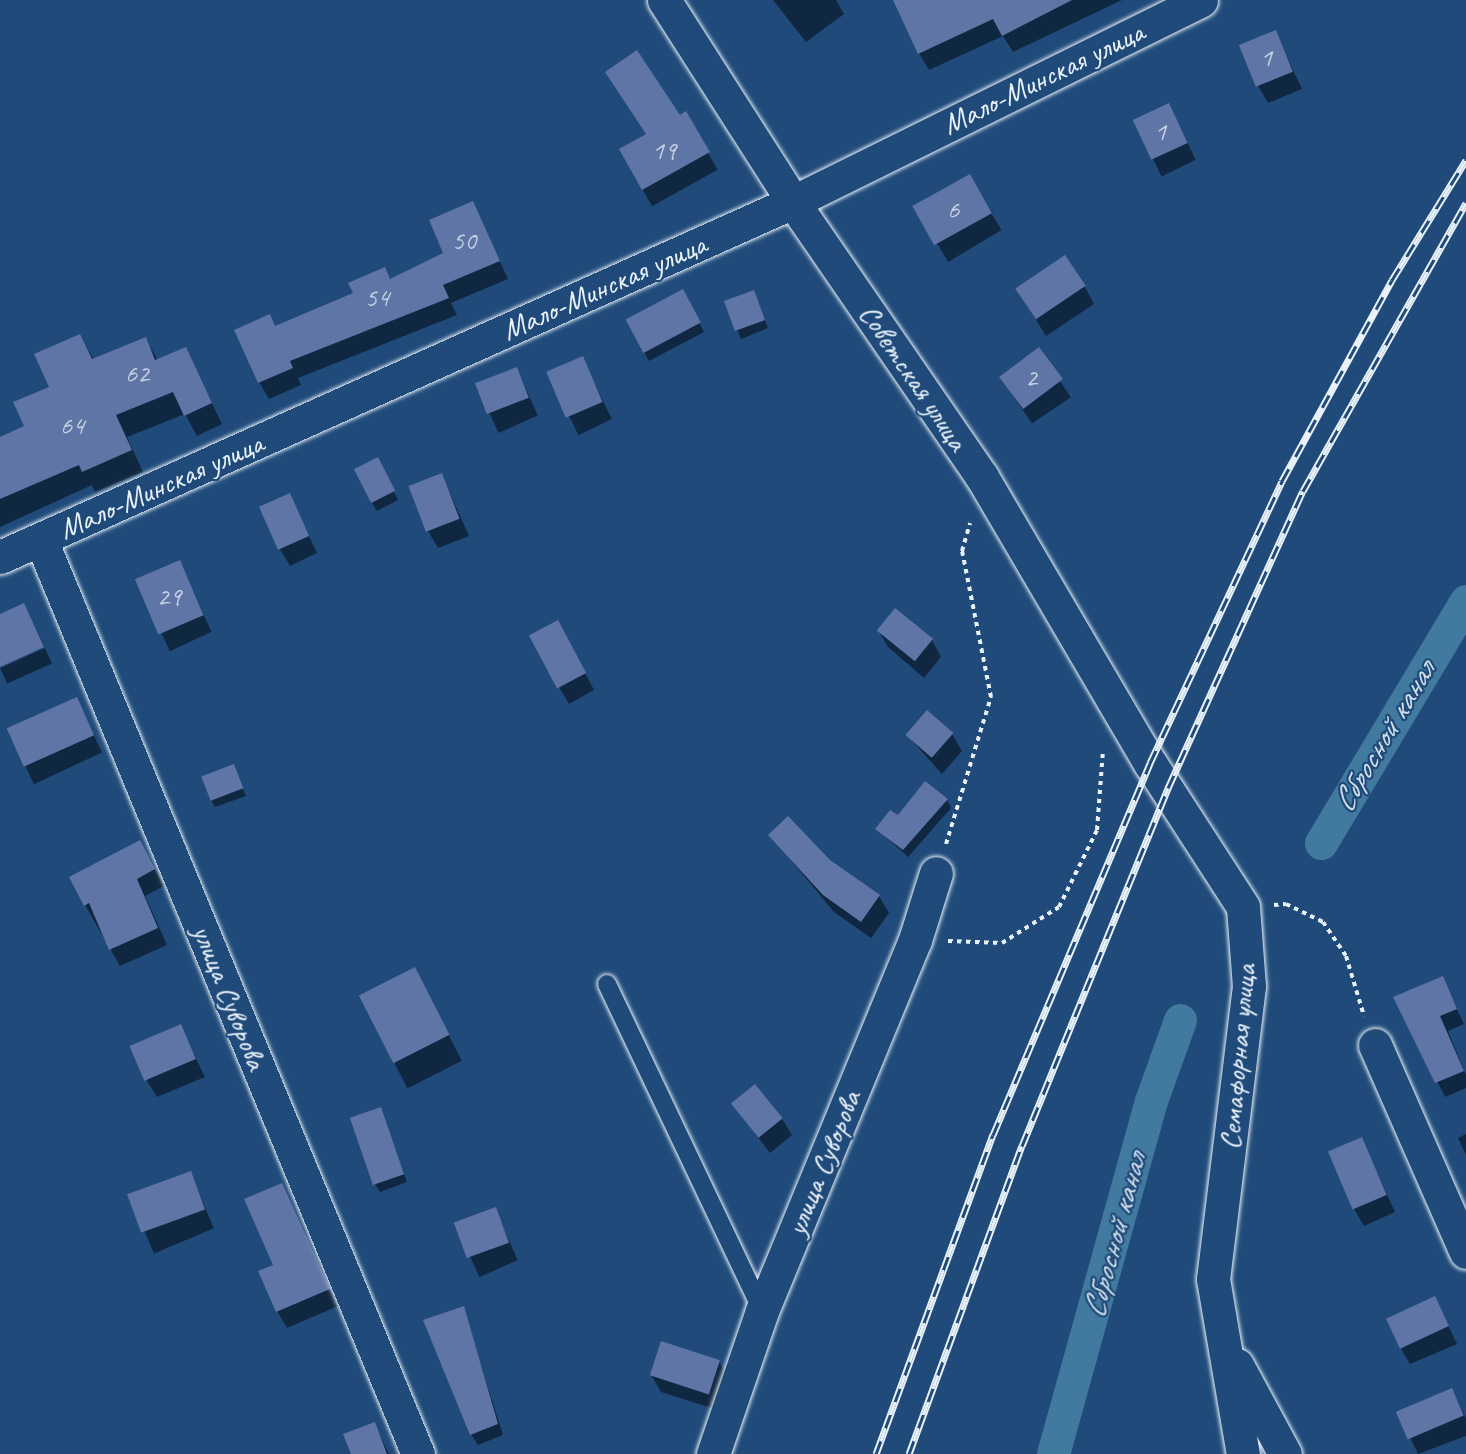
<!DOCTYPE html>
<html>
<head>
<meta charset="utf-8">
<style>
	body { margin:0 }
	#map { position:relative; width:1466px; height:1454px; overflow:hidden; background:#1f4a7a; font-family:Caveat,sans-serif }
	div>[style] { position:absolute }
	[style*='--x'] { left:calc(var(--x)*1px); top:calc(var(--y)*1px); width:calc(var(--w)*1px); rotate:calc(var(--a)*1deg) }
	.shadow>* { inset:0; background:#0007; transform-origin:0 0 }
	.canal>* { height:33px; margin:-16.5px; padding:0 16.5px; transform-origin:16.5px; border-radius:16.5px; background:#42799e }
	.building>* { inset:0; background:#5f75a5; transform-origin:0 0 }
	.path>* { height:4px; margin-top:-2px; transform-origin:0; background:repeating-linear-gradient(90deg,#e8f1f8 0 4.5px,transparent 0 9px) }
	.roads { filter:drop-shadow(0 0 2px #e8f1f8) drop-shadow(0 0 2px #e8f1f8) }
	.service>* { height:18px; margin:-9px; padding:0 9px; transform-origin:9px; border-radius:9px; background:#1f4a7a }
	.minor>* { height:33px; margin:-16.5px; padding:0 16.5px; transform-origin:16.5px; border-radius:16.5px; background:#1f4a7a }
	.tertiary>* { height:33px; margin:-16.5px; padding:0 16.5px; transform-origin:16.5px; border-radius:16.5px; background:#1f4a7a }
	.rail>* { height:7px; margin-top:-3.5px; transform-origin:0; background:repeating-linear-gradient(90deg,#1f4a7a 0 14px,#e8f1f8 0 28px); box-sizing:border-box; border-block:2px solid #e8f1f8 }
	span { translate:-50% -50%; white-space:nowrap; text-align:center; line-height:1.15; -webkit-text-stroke:4.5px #1f4a7a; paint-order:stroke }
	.number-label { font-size:27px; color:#c6d2e3 }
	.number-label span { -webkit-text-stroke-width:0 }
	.street-label { font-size:30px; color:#e8f1f8 }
	.water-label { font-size:32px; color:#cfdfea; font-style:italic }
</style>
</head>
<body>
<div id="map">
	<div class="shadow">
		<div style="clip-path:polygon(773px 0,836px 0,844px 14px,806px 42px)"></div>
		<div style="clip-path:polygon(912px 0,1122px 0,1013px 52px,1003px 36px,929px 70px,919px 53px)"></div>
		<div style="clip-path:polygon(1275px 32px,1302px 89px,1268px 103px,1258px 86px)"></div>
		<div style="left:1169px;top:105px;width:61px;height:38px;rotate:64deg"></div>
		<div style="left:686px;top:113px;width:65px;height:75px;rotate:61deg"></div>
		<div style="left:969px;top:176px;width:63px;height:62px;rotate:59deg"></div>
		<div style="clip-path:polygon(473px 203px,508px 279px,451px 303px,457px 315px,298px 378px,301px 385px,269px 399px,259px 382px,275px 327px,355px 294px,384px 269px,391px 280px,445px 254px)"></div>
		<div style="clip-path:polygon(1085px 287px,1094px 304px,1046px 336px,1017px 289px)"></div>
		<div style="left:753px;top:291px;width:40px;height:29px;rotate:68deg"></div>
		<div style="clip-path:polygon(687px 299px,704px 332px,649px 361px,627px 320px)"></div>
		<div style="clip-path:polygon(80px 336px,94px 360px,146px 339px,158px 361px,185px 348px,222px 424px,197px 436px,185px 414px,127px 437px,143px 472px,95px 492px,92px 485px,0 527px,0 438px,26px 427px)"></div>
		<div style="left:1039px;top:350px;width:57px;height:47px;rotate:56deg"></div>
		<div style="left:582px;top:358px;width:68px;height:37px;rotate:64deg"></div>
		<div style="left:517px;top:369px;width:51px;height:43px;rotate:66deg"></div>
		<div style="clip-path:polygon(382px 467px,398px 500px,377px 511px,372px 503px)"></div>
		<div style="clip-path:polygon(442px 475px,469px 536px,438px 548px,428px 531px)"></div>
		<div style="clip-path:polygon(289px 495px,317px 553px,290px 566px,280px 549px)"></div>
		<div style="left:179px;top:562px;width:77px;height:46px;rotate:65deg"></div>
		<div style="clip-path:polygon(24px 605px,44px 646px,0 665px,0 616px)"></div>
		<div style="clip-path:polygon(878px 630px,932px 640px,941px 657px,924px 678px,888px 647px)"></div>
		<div style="clip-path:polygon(567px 639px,594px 690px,569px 704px,559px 687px)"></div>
		<div style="left:45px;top:648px;width:17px;height:49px;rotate:66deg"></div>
		<div style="left:77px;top:699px;width:59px;height:75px;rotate:65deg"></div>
		<div style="clip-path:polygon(952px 734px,962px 751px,942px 774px,907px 735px)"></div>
		<div style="clip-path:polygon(233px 766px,246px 796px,215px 807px,211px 800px)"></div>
		<div style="clip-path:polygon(947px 800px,951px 808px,908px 857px,877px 829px)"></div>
		<div style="clip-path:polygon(770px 835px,829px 861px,879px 896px,889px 913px,871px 938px,834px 912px)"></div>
		<div style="clip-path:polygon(150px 859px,164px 886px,145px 896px,167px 945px,120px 966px,85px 905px)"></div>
		<div style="left:415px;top:969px;width:103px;height:61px;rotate:63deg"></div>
		<div style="clip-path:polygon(1442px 978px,1464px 1024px,1448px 1031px,1466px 1075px,1466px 1088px,1445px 1097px,1395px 998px)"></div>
		<div style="clip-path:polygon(180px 1026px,205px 1077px,157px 1097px,147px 1081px)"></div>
		<div style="clip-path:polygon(733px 1104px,782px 1119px,792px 1135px,770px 1153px)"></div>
		<div style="clip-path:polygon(380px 1109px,407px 1182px,380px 1192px,375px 1184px)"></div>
		<div style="clip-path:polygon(1466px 1134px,1466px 1155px,1458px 1138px)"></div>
		<div style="clip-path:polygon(1361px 1139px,1395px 1212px,1364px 1226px,1354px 1209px)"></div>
		<div style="left:190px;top:1172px;width:61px;height:65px;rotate:67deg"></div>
		<div style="clip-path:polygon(281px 1185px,338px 1306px,287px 1328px,277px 1311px,275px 1266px)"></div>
		<div style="left:495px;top:1209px;width:56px;height:42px;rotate:66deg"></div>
		<div style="clip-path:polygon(1435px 1298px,1457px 1344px,1410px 1364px,1400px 1347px)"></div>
		<div style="clip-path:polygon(463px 1308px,503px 1435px,478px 1445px,471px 1434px)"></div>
		<div style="clip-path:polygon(719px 1361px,728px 1378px,718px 1410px,661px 1392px,651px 1375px)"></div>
		<div style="clip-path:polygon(1452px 1390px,1466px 1418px,1466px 1436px,1418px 1454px,1398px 1413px)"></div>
		<div style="clip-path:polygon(374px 1423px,389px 1454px,352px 1454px)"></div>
	</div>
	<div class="canal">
		<div style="--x:1321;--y:843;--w:282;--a:-59.1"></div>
		<div style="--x:1053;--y:1454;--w:366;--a:-74.5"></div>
		<div style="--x:1151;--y:1101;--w:86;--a:-70.3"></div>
	</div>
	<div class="building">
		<div style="clip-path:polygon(893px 0,1072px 0,1002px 36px,993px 19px,918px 54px)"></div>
		<div style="left:1276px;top:30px;width:45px;height:40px;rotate:68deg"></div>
		<div style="clip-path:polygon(637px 50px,680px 115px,686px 111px,710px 152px,642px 190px,619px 149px,646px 134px,605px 72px)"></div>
		<div style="left:1169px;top:103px;width:44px;height:40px;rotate:65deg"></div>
		<div style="left:970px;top:174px;width:45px;height:66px;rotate:61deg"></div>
		<div style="clip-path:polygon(473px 201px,500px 261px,443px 285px,449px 298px,290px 361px,293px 368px,258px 383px,234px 330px,270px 314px,275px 326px,353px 293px,348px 283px,385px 267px,390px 279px,443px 253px,429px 220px)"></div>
		<div style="left:1065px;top:255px;width:37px;height:60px;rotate:56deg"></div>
		<div style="left:683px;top:289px;width:38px;height:65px;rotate:62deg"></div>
		<div style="left:754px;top:290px;width:32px;height:32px;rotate:70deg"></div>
		<div style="clip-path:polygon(80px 334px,92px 359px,146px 337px,155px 360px,186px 347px,212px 403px,184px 416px,173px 392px,116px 415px,132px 450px,82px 472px,79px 465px,0 499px,0 437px,24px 426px,13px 402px,49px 387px,34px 354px)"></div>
		<div style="left:1039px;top:347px;width:40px;height:50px;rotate:53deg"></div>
		<div style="left:583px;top:356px;width:50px;height:40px;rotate:67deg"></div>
		<div style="left:517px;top:367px;width:33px;height:45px;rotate:69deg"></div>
		<div style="left:378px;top:457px;width:38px;height:27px;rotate:63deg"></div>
		<div style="left:442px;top:473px;width:49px;height:36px;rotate:69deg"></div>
		<div style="left:290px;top:493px;width:47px;height:34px;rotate:66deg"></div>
		<div style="left:180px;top:560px;width:60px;height:49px;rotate:67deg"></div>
		<div style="clip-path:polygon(24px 603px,44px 647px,0 667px,0 614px)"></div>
		<div style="left:895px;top:608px;width:49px;height:29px;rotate:39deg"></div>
		<div style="left:558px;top:620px;width:60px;height:33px;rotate:62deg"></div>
		<div style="left:77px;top:697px;width:42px;height:77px;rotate:66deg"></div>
		<div style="left:927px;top:710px;width:35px;height:33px;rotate:41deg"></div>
		<div style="left:234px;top:764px;width:26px;height:35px;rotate:69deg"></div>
		<div style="clip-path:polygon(925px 781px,948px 799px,903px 850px,875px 829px,890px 810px,898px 815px)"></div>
		<div style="clip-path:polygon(788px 816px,830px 860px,880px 895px,861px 922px,823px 895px,768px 835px)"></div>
		<div style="clip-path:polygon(140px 840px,155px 869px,137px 879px,158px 928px,109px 950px,89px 903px,84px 906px,69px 877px)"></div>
		<div style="left:415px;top:967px;width:76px;height:63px;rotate:63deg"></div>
		<div style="clip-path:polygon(1443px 976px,1457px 1009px,1440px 1016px,1464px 1071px,1435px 1083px,1393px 997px)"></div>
		<div style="left:181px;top:1024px;width:38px;height:56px;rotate:67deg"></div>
		<div style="left:755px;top:1084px;width:44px;height:31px;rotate:51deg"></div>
		<div style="left:381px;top:1107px;width:71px;height:33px;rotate:71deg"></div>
		<div style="left:1362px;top:1137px;width:63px;height:37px;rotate:67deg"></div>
		<div style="left:191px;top:1171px;width:41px;height:68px;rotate:70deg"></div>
		<div style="clip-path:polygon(282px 1183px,330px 1289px,276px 1312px,258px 1271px,273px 1265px,244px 1199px)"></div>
		<div style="left:496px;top:1207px;width:38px;height:45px;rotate:70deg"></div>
		<div style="left:1435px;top:1296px;width:33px;height:54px;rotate:65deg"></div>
		<div style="clip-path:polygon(464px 1306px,498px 1424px,470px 1435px,423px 1320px)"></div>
		<div style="left:661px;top:1341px;width:62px;height:36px;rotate:18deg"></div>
		<div style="left:1452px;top:1388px;width:30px;height:61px;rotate:67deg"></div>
		<div style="clip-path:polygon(375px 1422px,387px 1454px,351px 1454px,343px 1434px)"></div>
	</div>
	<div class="path">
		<div style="--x:946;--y:844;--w:154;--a:-73"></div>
		<div style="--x:991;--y:697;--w:149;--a:-101.2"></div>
		<div style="--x:962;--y:551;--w:29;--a:-74"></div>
		<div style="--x:1274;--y:905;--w:12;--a:-5"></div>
		<div style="--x:1286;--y:904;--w:41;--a:25.9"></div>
		<div style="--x:1323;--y:922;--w:41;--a:55.9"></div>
		<div style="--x:1346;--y:956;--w:63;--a:73.3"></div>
		<div style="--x:948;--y:941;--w:54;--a:2.1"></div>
		<div style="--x:1002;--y:943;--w:67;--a:-32.3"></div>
		<div style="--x:1059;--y:907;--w:86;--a:-63.7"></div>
		<div style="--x:1097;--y:830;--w:80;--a:-85.7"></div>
	</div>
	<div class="roads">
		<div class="service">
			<div style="--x:607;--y:984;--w:362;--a:64.6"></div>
		</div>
		<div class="minor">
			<div style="--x:41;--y:540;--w:989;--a:67.59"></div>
			<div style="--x:0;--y:557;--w:869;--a:-24.12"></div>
			<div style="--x:793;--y:202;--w:455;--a:-26.3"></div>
			<div style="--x:1375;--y:1045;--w:226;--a:66.3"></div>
			<div style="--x:713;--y:1454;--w:151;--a:-71.1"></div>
			<div style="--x:762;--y:1311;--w:401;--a:-67.6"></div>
			<div style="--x:915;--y:940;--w:70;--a:-72.6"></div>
		</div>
		<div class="tertiary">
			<div style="--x:664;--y:0;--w:240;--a:57.4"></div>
			<div style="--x:793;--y:202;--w:334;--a:55.5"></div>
			<div style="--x:982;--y:477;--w:332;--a:59.6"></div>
			<div style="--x:1150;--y:763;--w:171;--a:57.1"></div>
			<div style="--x:1243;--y:907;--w:79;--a:85.7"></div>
			<div style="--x:1249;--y:986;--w:295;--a:97"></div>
			<div style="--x:1213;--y:1279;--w:178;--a:80.3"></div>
			<div style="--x:1237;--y:1365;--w:101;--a:61.7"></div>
		</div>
	</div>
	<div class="rail">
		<div style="--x:876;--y:1454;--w:340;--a:-69.9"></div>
		<div style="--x:993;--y:1135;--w:404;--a:-67.1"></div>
		<div style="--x:1150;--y:763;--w:311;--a:-64.9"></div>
		<div style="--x:1282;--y:481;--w:229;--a:-61.3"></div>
		<div style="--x:1392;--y:280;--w:141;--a:-58.3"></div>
		<div style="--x:909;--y:1454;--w:328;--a:-69.9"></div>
		<div style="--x:1022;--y:1146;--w:387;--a:-67.8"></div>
		<div style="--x:1168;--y:788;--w:326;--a:-65.6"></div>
		<div style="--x:1303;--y:491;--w:331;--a:-60.5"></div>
	</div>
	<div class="number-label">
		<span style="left:1266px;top:58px">1</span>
		<span style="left:1160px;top:132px">1</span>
		<span style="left:664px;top:151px">19</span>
		<span style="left:953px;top:210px">6</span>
		<span style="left:464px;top:241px">50</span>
		<span style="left:377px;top:298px">54</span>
		<span style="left:137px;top:374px">62</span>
		<span style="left:1031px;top:378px">2</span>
		<span style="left:72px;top:426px">64</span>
		<span style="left:169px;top:597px">29</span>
	</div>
	<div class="street-label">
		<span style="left:1043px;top:78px;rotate:-26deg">Мало-Минская улица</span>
		<span style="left:604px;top:287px;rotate:-24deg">Мало-Минская улица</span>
		<span style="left:914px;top:377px;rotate:56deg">Советская улица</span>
		<span style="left:161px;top:486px;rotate:-24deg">Мало-Минская улица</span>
		<span style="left:230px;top:997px;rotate:68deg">улица Суворова</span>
		<span style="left:1237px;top:1057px;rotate:-85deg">Семафорная улица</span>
		<span style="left:823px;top:1163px;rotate:-68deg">улица Суворова</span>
	</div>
	<div class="water-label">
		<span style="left:1384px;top:737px;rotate:-59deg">Сбросной канал</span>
		<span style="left:1115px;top:1236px;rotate:-75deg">Сбросной канал</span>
	</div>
</div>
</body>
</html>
